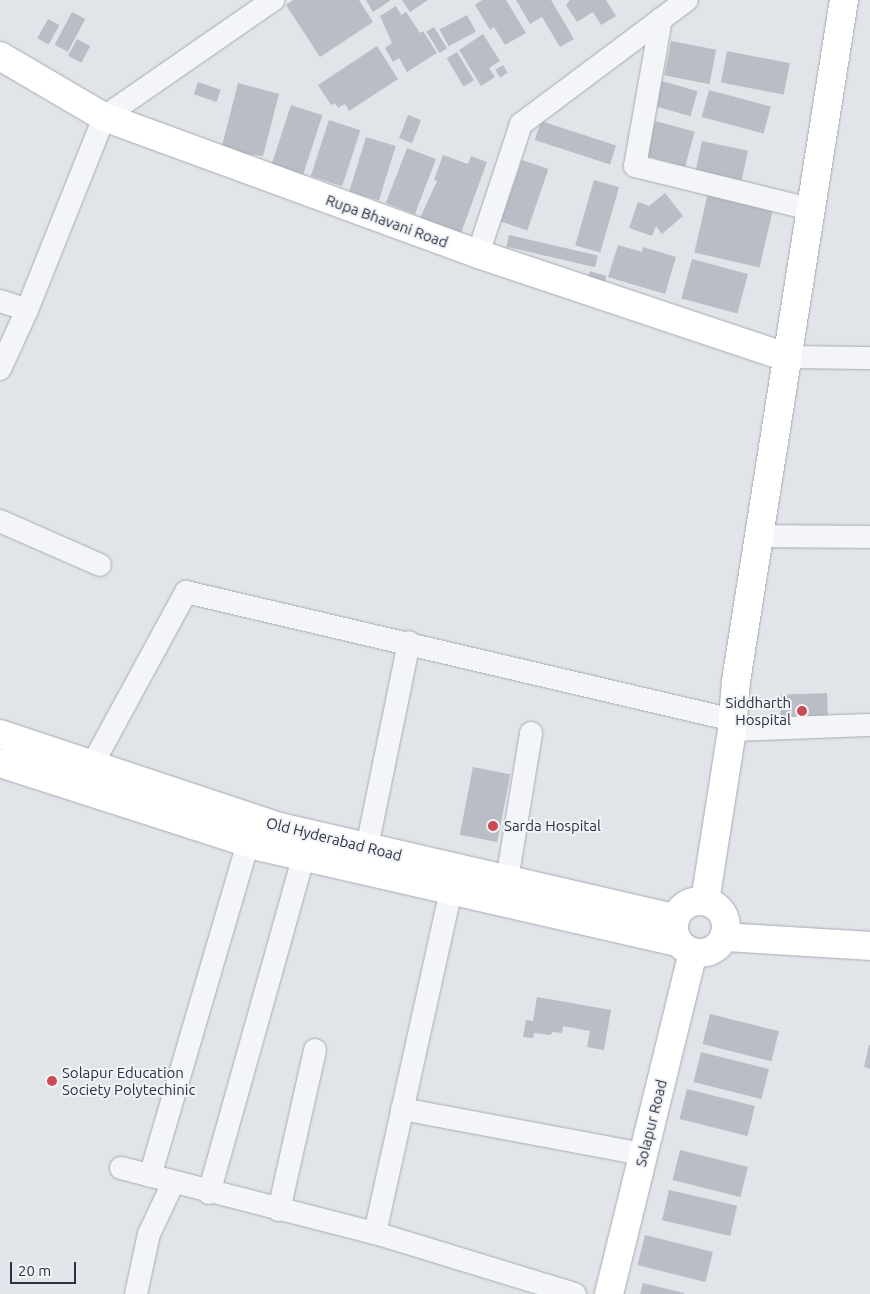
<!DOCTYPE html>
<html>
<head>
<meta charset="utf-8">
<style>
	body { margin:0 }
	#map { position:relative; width:870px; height:1294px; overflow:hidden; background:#e1e4e9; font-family:Ubuntu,sans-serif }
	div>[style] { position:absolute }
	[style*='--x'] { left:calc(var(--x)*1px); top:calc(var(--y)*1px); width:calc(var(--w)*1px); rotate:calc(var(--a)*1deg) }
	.building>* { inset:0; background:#b8bdc6; transform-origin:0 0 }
	.roads { filter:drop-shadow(0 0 1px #a6abb3) drop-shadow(0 0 1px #a6abb3) }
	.street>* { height:22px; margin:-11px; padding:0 11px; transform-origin:11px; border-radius:11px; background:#f4f5f8 }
	.secondary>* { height:28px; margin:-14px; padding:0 14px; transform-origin:14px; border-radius:14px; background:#fff }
	.secondary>.ring { margin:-14px; padding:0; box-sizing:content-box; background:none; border:28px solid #fff; border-radius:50% }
	.dots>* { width:14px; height:14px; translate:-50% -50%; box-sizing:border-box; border:2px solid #f1f3f7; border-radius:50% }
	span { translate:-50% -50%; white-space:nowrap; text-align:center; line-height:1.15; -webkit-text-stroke:4px #f1f3f7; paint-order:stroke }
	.street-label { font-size:15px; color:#2a3141 }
	.poi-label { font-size:15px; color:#2a3141 }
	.right { translate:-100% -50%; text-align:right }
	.left { translate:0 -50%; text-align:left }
	.scale { position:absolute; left:10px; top:1262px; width:66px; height:22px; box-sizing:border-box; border:2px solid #2a3141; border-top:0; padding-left:6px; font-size:15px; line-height:18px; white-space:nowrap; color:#2a3141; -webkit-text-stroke:4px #f1f3f7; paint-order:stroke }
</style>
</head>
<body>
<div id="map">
	<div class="building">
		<div style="clip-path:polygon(293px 0,359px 0,373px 22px,320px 57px,286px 5px)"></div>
		<div style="clip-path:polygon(366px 0,391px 0,373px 12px)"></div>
		<div style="clip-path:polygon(402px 0,428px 0,410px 12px)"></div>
		<div style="clip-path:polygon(482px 0,506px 0,526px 33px,505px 45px,494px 27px,490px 30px,475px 5px)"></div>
		<div style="clip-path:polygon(516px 0,551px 0,574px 39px,560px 47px,542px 17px,530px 24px)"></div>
		<div style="clip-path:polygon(570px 0,606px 0,616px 16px,601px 25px,593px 12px,577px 22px,566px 5px)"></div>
		<div style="clip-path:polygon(396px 6px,401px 15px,406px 12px,420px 33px,423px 31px,437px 53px,407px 72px,399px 58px,393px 62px,385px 48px,392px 43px,380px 16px)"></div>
		<div style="left:72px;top:12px;width:15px;height:37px;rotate:28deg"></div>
		<div style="left:467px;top:15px;width:19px;height:31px;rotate:62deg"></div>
		<div style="left:48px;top:19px;width:13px;height:22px;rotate:29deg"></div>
		<div style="left:434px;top:27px;width:25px;height:9px;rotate:58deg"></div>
		<div style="clip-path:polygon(483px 34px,500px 61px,489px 68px,495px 77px,481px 86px,459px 50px)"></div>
		<div style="left:77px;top:39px;width:15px;height:19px;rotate:28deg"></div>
		<div style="left:671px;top:41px;width:46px;height:35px;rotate:11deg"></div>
		<div style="clip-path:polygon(377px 46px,398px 79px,349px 111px,345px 104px,338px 108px,335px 103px,331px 105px,318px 85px)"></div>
		<div style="left:727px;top:51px;width:64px;height:32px;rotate:11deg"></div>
		<div style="left:457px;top:52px;width:33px;height:12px;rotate:59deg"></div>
		<div style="left:503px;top:65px;width:9px;height:9px;rotate:58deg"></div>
		<div style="left:662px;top:81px;width:37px;height:26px;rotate:16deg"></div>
		<div style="left:198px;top:82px;width:24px;height:13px;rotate:19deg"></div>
		<div style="clip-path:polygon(238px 83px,279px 94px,263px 156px,235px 153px,236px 149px,222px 146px)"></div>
		<div style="left:709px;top:90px;width:64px;height:28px;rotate:15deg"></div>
		<div style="left:291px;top:105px;width:33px;height:62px;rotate:18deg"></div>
		<div style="left:408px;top:115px;width:14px;height:25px;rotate:21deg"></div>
		<div style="left:329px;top:120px;width:33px;height:59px;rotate:18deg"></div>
		<div style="left:541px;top:121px;width:79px;height:20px;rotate:18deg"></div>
		<div style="left:655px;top:121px;width:41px;height:36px;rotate:15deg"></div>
		<div style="left:366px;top:137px;width:31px;height:57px;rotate:17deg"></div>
		<div style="left:702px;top:141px;width:47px;height:30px;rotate:12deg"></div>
		<div style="left:407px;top:148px;width:31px;height:59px;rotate:21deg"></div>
		<div style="clip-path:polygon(443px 155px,468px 164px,471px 156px,487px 162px,461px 233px,420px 218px,437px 181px,434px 180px)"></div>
		<div style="left:522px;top:160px;width:28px;height:65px;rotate:19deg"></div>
		<div style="left:594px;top:180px;width:26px;height:68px;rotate:16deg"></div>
		<div style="clip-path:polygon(665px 193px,683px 216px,662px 234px,656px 226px,652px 236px,629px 228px,638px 202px,649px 206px)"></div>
		<div style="left:708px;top:193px;width:67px;height:61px;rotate:13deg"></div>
		<div style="left:509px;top:235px;width:91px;height:12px;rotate:13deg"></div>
		<div style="clip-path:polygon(618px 245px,642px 252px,643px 247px,676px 257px,665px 294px,608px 277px)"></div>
		<div style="left:692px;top:259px;width:58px;height:41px;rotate:15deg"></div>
		<div style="left:590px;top:271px;width:17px;height:10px;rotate:17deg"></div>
		<div style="left:827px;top:693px;width:27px;height:47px;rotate:88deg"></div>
		<div style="left:473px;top:767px;width:38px;height:69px;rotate:11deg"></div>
		<div style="clip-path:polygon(537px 997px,611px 1010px,604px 1050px,587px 1047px,590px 1031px,563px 1026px,562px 1033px,553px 1032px,550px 1035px,534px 1033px,533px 1038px,523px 1037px,526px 1020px,533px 1021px)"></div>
		<div style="left:710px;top:1014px;width:71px;height:31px;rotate:14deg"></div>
		<div style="clip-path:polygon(869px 1045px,870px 1045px,870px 1069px,864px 1067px)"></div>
		<div style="left:701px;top:1052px;width:70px;height:31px;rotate:14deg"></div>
		<div style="left:687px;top:1089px;width:70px;height:31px;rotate:14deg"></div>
		<div style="left:680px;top:1150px;width:70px;height:31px;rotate:14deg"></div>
		<div style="left:669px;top:1190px;width:70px;height:31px;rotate:13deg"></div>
		<div style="left:645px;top:1235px;width:70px;height:31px;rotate:14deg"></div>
		<div style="clip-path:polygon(643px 1283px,684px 1293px,684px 1294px,640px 1294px)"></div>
	</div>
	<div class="roads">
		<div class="street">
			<div style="--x:661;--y:19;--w:149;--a:100"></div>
			<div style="--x:635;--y:166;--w:180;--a:13.8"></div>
			<div style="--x:478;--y:254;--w:137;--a:-71.7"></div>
			<div style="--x:521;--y:124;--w:207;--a:-36.8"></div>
			<div style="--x:0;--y:301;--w:28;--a:18"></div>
			<div style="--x:786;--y:357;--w:84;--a:0.7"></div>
			<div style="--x:0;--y:369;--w:65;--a:-65.4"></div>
			<div style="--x:27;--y:310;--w:208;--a:-68.2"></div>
			<div style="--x:104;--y:117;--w:206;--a:-34.7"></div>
			<div style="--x:0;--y:521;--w:109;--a:23.7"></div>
			<div style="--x:758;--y:536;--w:112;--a:0.5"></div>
			<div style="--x:732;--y:730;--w:138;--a:-2.1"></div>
			<div style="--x:92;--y:765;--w:197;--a:-61.5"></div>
			<div style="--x:186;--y:592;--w:562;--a:13.17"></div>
			<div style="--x:367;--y:847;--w:209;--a:-78.4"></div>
			<div style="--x:507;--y:880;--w:149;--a:-80.7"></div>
			<div style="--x:402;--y:1109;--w:245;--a:10.6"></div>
			<div style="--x:121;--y:1168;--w:262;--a:14.4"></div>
			<div style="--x:375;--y:1233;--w:209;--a:17"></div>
			<div style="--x:150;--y:1176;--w:348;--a:-73.6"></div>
			<div style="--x:209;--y:1193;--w:350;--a:-74.3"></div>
			<div style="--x:279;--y:1210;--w:164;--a:-77.3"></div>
			<div style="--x:375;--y:1233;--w:351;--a:-77.5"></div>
			<div style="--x:136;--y:1294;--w:61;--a:-77.8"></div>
			<div style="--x:149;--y:1234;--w:56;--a:-64.8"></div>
		</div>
		<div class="secondary">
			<div style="--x:0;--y:56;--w:121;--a:30.4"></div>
			<div style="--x:104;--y:117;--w:398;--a:20.1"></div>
			<div style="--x:478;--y:254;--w:325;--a:18.5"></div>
			<div style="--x:0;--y:734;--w:295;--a:18.4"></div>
			<div style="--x:280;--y:827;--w:404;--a:13"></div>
			<div style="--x:0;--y:763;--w:275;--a:17.8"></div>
			<div style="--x:262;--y:847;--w:427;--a:12.9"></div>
			<div class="ring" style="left:674px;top:901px;width:24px;height:24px"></div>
			<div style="--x:705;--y:901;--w:173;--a:-81"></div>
			<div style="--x:732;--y:730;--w:49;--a:-85.3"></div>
			<div style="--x:736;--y:681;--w:690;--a:-80.99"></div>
			<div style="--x:724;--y:937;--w:146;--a:3.5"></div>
			<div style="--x:609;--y:1294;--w:351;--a:-76.2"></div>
		</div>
	</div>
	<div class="dots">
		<div style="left:802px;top:711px;background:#cc4954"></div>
		<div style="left:493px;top:826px;background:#cc4954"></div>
		<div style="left:52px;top:1081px;background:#cc4954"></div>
	</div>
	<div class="street-label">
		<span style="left:387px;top:221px;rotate:20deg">Rupa Bhavani Road</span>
		<span style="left:334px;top:839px;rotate:14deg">Old Hyderabad Road</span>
		<span style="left:651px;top:1123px;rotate:-76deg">Solapur Road</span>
	</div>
	<div class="poi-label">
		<span class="right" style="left:791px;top:711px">Siddharth<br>Hospital</span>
		<span class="left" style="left:504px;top:826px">Sarda Hospital</span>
		<span class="left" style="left:62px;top:1081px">Solapur Education<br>Society Polytechinic</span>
	</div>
	<div class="scale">20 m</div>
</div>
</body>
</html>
